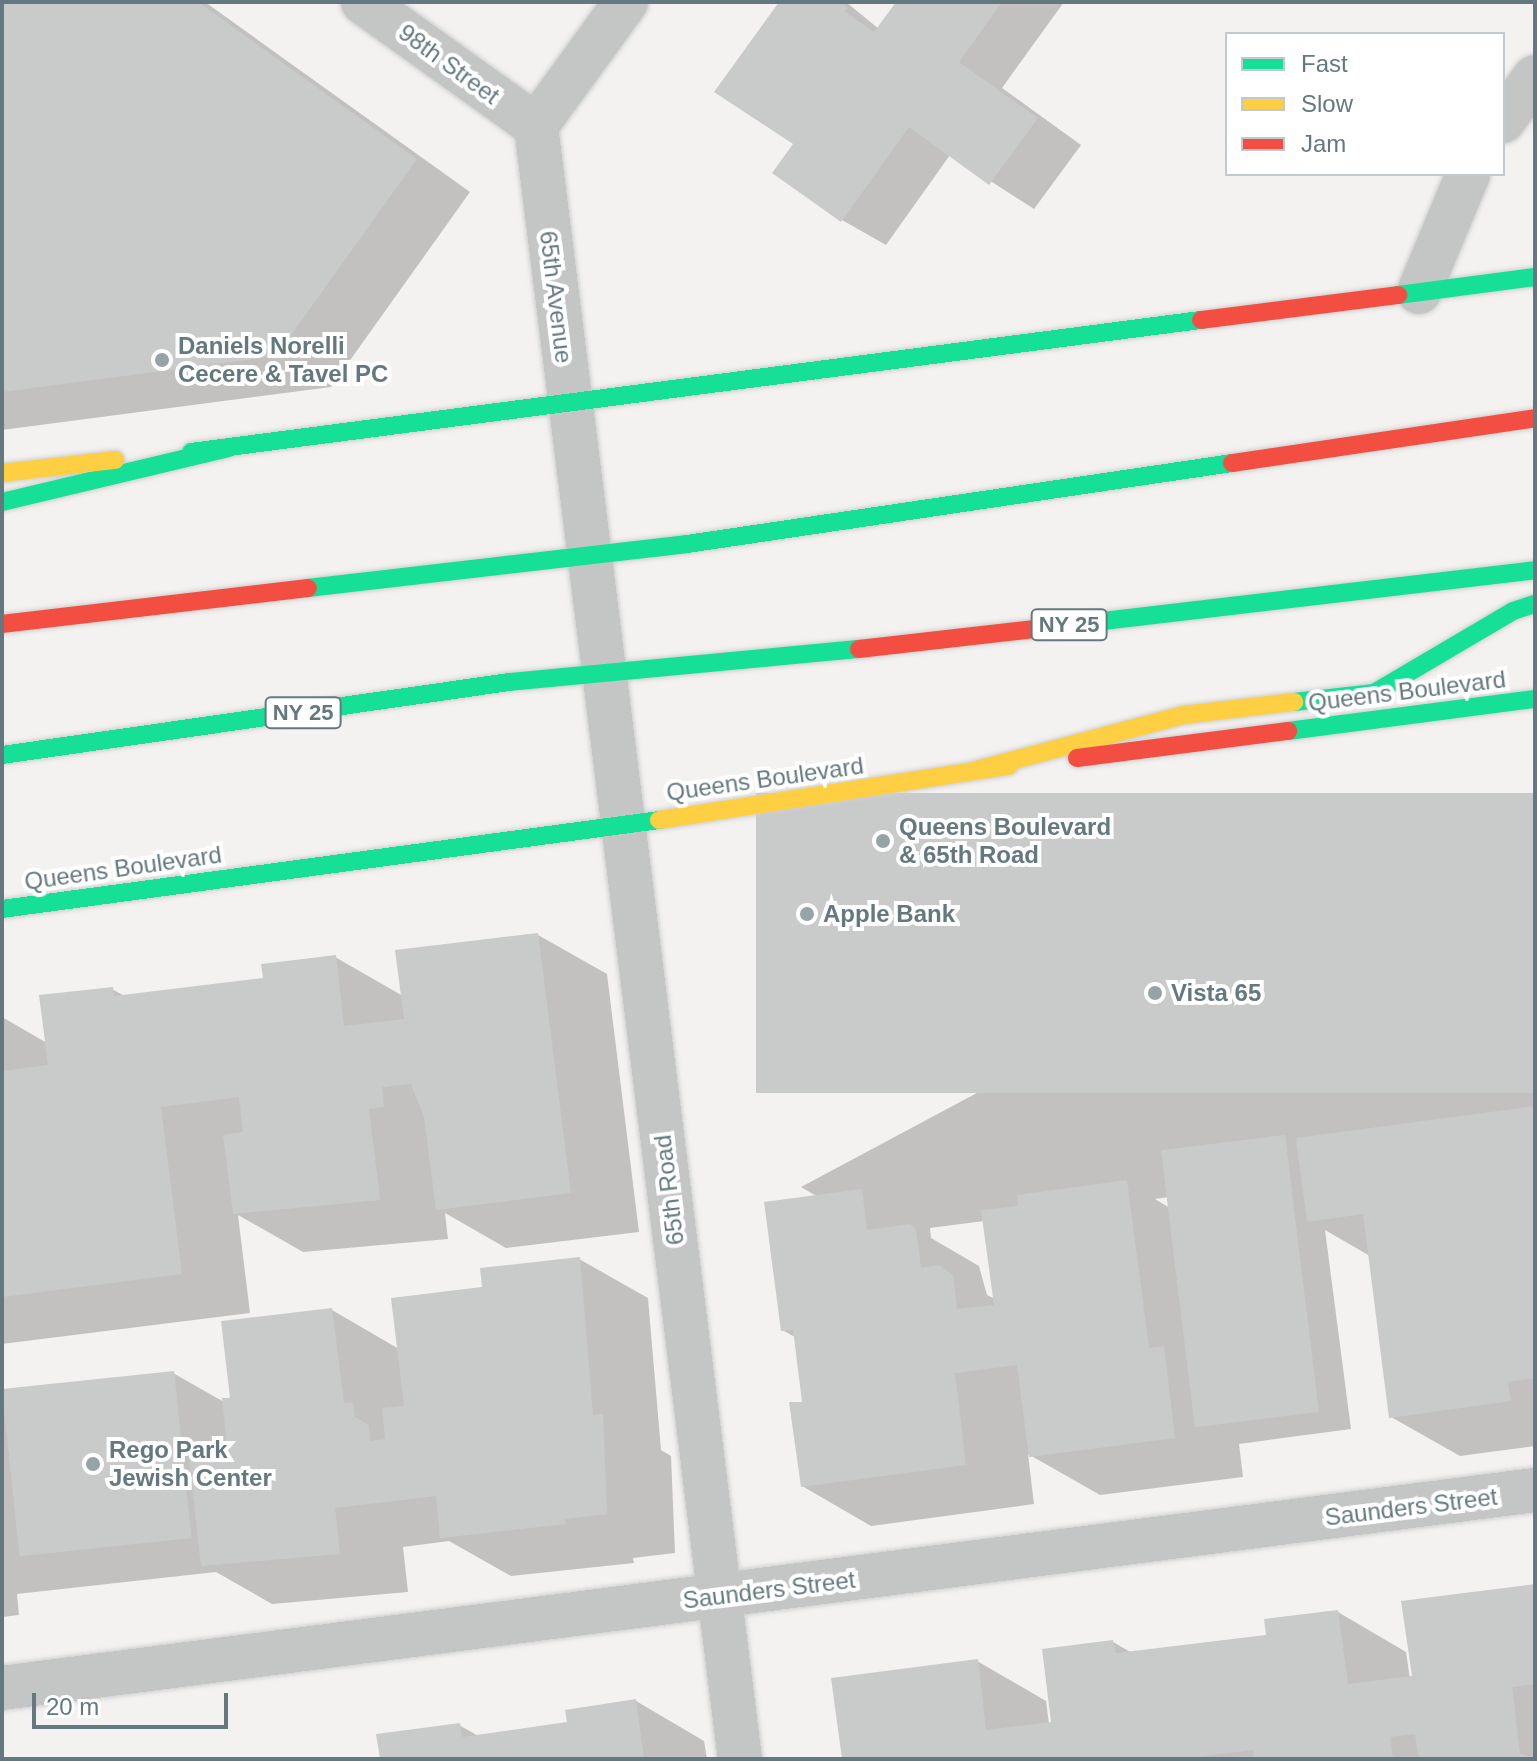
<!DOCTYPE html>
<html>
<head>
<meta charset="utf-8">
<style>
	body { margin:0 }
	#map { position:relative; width:1537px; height:1761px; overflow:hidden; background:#f3f2f0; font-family:Helvetica,sans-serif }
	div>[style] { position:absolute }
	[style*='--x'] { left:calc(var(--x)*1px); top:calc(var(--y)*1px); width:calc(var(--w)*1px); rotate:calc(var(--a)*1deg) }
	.shadow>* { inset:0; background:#0003 }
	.building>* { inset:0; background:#c9cbcb; transform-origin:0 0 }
	.roads { filter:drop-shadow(0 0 2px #cecfce) drop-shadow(0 0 2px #cecfce) }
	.street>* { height:44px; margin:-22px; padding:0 22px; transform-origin:22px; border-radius:22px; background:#c4c6c6 }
	.fast>* { height:18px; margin:-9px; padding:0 9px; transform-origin:9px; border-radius:9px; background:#16e098 }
	.slow>* { height:18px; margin:-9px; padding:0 9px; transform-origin:9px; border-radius:9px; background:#ffcf43 }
	.jam>* { height:18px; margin:-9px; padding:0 9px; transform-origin:9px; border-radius:9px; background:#f24e42 }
	.dots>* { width:22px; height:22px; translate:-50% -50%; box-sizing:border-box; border:4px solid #fff; border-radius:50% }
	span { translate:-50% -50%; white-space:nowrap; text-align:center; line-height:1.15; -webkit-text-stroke:8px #fff; paint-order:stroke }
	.shield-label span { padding:2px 6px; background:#fff; border:2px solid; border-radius:6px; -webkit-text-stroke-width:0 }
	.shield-label { font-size:22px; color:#64797f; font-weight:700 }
	.street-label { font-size:24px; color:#64797f }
	.poi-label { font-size:24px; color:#64797f; font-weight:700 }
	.left { translate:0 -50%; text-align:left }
	.frame { position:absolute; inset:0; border:4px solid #64797f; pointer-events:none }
	.legend { position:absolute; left:1225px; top:32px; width:280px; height:144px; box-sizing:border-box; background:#fff; border:2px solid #c1c9cc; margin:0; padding:10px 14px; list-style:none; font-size:24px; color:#64797f }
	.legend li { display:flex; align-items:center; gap:16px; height:40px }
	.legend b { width:40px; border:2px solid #c1c9cc }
	.scale { position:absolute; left:32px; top:1693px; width:196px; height:36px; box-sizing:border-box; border:4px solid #64797f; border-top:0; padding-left:10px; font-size:24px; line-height:28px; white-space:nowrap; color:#64797f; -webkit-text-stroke:6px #fff; paint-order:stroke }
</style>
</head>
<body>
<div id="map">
	<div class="shadow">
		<div style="clip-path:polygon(2px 2px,205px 2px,470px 192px,331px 387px,2px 430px)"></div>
		<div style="clip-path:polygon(781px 2px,846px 2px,879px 29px,899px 2px,1064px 2px,1002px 88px,1081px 145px,1034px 209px,950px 155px,886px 245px,842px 220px,796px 143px)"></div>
		<div style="clip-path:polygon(evenodd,1535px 795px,1535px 1446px,1460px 1456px,1391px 1417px,1370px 1256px,1325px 1230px,1351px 1429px,1239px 1444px,1243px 1477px,1100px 1495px,1028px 1454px,1034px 1504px,871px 1526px,802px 1486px,805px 1403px,795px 1337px,782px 1330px,818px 1197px,801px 1187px,1535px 795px,1169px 1197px,1170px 1208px,1155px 1199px,1169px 1197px,1535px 795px,984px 1221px,995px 1299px,987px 1295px,979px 1266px,931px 1238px,930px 1228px,984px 1221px)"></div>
		<div style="clip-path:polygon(538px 935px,607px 974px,639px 1232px,506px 1248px,445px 1213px,448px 1239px,303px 1252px,238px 1215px,250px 1313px,2px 1344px,2px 1017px,47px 1043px,112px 989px,126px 997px,265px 979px,335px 957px,403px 996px)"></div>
		<div style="clip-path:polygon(579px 1259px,648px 1298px,661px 1450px,671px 1456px,675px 1553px,633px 1558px,634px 1563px,511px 1576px,449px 1541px,403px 1547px,408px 1592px,272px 1604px,216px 1572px,17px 1594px,19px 1615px,2px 1617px,2px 1393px,173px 1373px,224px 1402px,332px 1310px,399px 1349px,484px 1289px)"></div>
		<div style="clip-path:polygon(1535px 1586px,1535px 1759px,844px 1759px,977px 1661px,1046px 1701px,1049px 1724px,1053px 1724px,1113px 1642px,1132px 1653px,1268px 1636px,1338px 1612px,1406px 1652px,1410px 1679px)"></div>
		<div style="clip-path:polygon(636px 1701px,704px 1741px,707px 1759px,382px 1759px,459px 1725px,480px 1737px,569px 1724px)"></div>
	</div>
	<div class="building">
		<div style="clip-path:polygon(2px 2px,198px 2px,417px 159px,276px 356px,2px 392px)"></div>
		<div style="clip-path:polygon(779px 2px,840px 2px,848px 8px,844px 11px,874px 32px,896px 2px,1002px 2px,959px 62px,1038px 118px,989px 185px,909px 127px,841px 222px,772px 173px,793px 144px,714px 92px)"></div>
		<div style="left:1535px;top:793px;width:300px;height:779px;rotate:90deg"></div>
		<div style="clip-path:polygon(538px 933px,571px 1193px,436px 1210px,424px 1117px,411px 1084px,382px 1087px,384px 1107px,369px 1109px,380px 1200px,233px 1214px,223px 1135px,243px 1132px,239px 1097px,161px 1107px,182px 1274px,2px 1297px,2px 1071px,48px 1065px,39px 995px,113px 987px,114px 996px,263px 978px,261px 964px,336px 955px,344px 1026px,404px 1019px,395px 950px)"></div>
		<div style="clip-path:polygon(1535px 1106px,1535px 1378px,1508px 1382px,1511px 1401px,1389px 1418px,1363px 1214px,1307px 1222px,1296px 1138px)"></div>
		<div style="left:1285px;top:1135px;width:279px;height:125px;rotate:83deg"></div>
		<div style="clip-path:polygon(1127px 1180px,1149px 1348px,1164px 1346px,1175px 1438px,1029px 1457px,1017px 1365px,955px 1373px,966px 1465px,801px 1487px,789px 1402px,802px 1402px,793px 1330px,781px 1331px,764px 1202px,862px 1189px,867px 1230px,910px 1224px,916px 1229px,921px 1268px,939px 1265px,953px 1275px,957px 1309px,994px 1305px,981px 1210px,1018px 1206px,1017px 1195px)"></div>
		<div style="clip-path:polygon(580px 1257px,593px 1415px,603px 1414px,607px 1514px,565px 1519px,566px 1524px,440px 1538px,436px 1496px,335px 1508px,340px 1554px,201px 1566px,189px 1459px,228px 1455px,222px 1398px,230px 1398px,221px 1321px,332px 1308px,344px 1403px,353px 1402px,355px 1417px,369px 1425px,370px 1441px,385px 1439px,382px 1408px,404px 1406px,391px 1298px,482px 1287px,480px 1268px)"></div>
		<div style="left:174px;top:1371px;width:168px;height:173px;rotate:84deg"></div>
		<div style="clip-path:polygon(1535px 1584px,1535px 1684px,1512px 1687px,1520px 1753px,1535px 1759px,1419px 1759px,1415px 1734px,1390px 1737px,1393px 1759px,1254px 1759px,1253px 1750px,1180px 1759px,842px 1759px,831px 1678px,978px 1659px,986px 1730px,1051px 1722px,1042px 1649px,1113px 1640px,1116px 1653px,1266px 1635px,1264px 1619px,1338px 1610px,1348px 1684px,1412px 1676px,1401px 1601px)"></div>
		<div style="clip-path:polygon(636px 1699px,644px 1759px,380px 1759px,376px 1734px,460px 1723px,462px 1737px,567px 1722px,565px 1710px)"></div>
	</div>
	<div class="roads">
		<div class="street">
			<div style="--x:363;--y:2;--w:213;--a:35.6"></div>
			<div style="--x:626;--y:2;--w:153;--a:126"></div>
			<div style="--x:536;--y:126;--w:1646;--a:82.88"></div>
			<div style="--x:1503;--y:121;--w:54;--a:-54"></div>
			<div style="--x:1419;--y:292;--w:128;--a:-67.4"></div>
			<div style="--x:2;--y:1688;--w:1546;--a:-7.36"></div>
		</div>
		<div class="fast">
			<div style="--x:1398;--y:295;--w:138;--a:-7.5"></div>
			<div style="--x:191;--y:452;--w:1019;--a:-7.45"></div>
			<div style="--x:2;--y:502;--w:232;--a:-13.4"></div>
			<div style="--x:308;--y:588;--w:382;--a:-6.6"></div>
			<div style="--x:687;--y:544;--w:551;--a:-8.45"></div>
			<div style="--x:1061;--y:626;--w:477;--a:-6.7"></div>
			<div style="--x:1294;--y:702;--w:81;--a:-6.4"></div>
			<div style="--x:1374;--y:693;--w:161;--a:-30.5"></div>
			<div style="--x:1513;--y:611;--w:23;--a:-18"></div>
			<div style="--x:1288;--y:731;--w:249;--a:-7.4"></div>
			<div style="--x:2;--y:755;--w:512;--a:-8.19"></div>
			<div style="--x:509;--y:682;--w:352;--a:-5.4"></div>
			<div style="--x:2;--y:909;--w:663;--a:-7.71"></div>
		</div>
		<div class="slow">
			<div style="--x:2;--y:473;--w:114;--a:-6.6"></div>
			<div style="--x:973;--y:771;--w:217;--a:-14.9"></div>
			<div style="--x:1183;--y:715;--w:112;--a:-6.7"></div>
			<div style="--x:659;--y:820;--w:354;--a:-8.8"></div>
		</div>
		<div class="jam">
			<div style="--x:1201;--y:320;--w:199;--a:-7.2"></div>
			<div style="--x:1232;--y:463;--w:306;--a:-8.4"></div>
			<div style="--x:2;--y:624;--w:308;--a:-6.7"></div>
			<div style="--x:859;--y:649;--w:203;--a:-6.5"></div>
			<div style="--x:1077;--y:758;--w:213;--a:-7.3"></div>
		</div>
	</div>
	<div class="dots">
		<div style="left:162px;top:360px;background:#96a3a7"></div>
		<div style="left:883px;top:841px;background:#96a3a7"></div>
		<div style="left:807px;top:914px;background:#96a3a7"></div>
		<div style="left:1155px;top:993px;background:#96a3a7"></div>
		<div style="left:93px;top:1464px;background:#96a3a7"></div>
	</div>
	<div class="shield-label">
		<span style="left:1069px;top:625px">NY 25</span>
		<span style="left:303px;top:713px">NY 25</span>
	</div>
	<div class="street-label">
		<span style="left:449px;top:64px;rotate:36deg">98th Street</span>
		<span style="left:556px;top:297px;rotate:83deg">65th Avenue</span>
		<span style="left:1407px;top:691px;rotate:-7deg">Queens Boulevard</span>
		<span style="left:765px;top:779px;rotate:-8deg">Queens Boulevard</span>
		<span style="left:123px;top:868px;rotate:-8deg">Queens Boulevard</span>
		<span style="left:669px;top:1190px;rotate:-97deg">65th Road</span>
		<span style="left:1411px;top:1507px;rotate:-7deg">Saunders Street</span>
		<span style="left:769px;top:1590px;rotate:-7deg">Saunders Street</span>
	</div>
	<div class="poi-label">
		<span class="left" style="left:178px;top:360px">Daniels Norelli<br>Cecere &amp; Tavel PC</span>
		<span class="left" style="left:899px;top:841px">Queens Boulevard<br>&amp; 65th Road</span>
		<span class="left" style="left:823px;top:914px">Apple Bank</span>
		<span class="left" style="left:1171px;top:993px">Vista 65</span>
		<span class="left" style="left:109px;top:1464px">Rego Park<br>Jewish Center</span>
	</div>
	<div class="frame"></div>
	<ul class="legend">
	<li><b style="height:10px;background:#16e098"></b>Fast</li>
	<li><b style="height:10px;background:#ffcf43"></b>Slow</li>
	<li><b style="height:10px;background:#f24e42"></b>Jam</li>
	</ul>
	<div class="scale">20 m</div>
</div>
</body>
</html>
